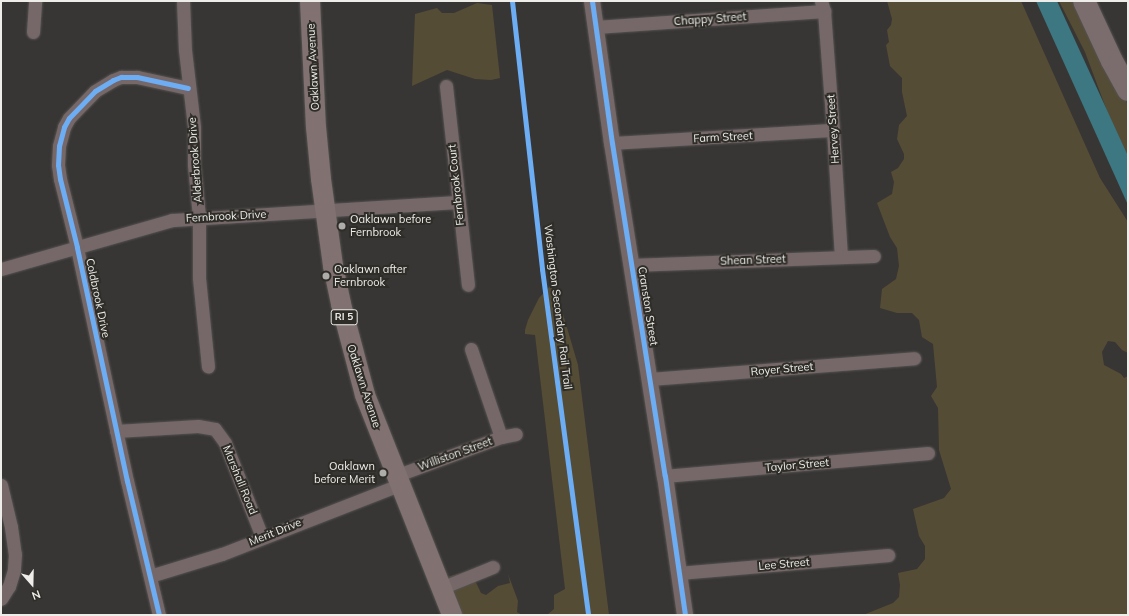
<!DOCTYPE html>
<html>
<head>
<meta charset="utf-8">
<style>
	body { margin:0 }
	#map { position:relative; width:1129px; height:616px; overflow:hidden; background:#383634; font-family:Mulish,sans-serif }
	div>[style] { position:absolute }
	[style*='--x'] { left:calc(var(--x)*1px); top:calc(var(--y)*1px); width:calc(var(--w)*1px); rotate:calc(var(--a)*1deg) }
	.green>* { inset:0; background:#554c35 }
	.water>* { inset:0; background:#3c7782 }
	.roads { filter:drop-shadow(0 0 1px #545352) drop-shadow(0 0 1px #545352) }
	.minor>* { height:13px; margin:-6.5px; padding:0 6.5px; transform-origin:6.5px; border-radius:6.5px; background:#766869 }
	.tertiary>* { height:16px; margin:-8px; padding:0 8px; transform-origin:8px; border-radius:8px; background:#766869 }
	.primary>* { height:20px; margin:-10px; padding:0 10px; transform-origin:10px; border-radius:10px; background:#817171 }
	.motorway>* { height:22px; margin:-11px; padding:0 11px; transform-origin:11px; border-radius:11px; background:#7b6d6d }
	.cycleway>* { height:5px; margin:-2.5px; padding:0 2.5px; transform-origin:2.5px; border-radius:2.5px; background:#6dadf4 }
	.dots>* { width:11px; height:11px; translate:-50% -50%; box-sizing:border-box; border:2px solid #2f2d28; border-radius:50% }
	span { translate:-50% -50%; white-space:nowrap; text-align:center; line-height:1.15; -webkit-text-stroke:4px #2f2d28; paint-order:stroke }
	.shield-label span { padding:1px 3px; background:#2f2d28; border:1px solid; border-radius:3px; -webkit-text-stroke-width:0 }
	.shield-label { font-size:10px; color:#eeede9; font-weight:700 }
	.street-label { font-size:11px; color:#eeede9 }
	.poi-label { font-size:11px; color:#eeede9 }
	.left { translate:0 -50%; text-align:left }
	.right { translate:-100% -50%; text-align:right }
	.frame { position:absolute; inset:0; border:2px solid #eeede9; pointer-events:none }
	.north { position:absolute; left:12px; top:564px; width:40px; height:40px; -webkit-text-stroke:3px #2f2d28; paint-order:stroke; rotate:160deg; font-size:11px; font-weight:700; line-height:16px; text-align:center; color:#eeede9 }
	.north::after { content:''; display:block; margin:auto; width:14px; height:18px; background:#eeede9; clip-path:polygon(50% 0,100% 100%,50% 72%,0 100%) }
</style>
</head>
<body>
<div id="map">
	<div class="green">
		<div style="clip-path:polygon(887px 1px,1021px 1px,1100px 178px,1128px 222px,1128px 353px,1122px 350px,1115px 342px,1108px 341px,1102px 352px,1104px 365px,1121px 374px,1124px 378px,1128px 376px,1128px 615px,863px 615px,893px 603px,899px 597px,900px 585px,898px 573px,917px 569px,925px 559px,925px 546px,919px 536px,913px 509px,944px 498px,951px 489px,939px 450px,938px 408px,931px 396px,937px 387px,933px 344px,922px 337px,919px 320px,912px 313px,897px 313px,880px 308px,882px 289px,896px 279px,899px 266px,897px 248px,890px 237px,877px 203px,892px 194px,894px 182px,891px 172px,898px 168px,904px 159px,904px 154px,897px 139px,899px 125px,907px 116px,902px 92px,902px 78px,890px 66px,886px 45px,889px 42px,887px 30px,891px 25px,892px 19px)"></div>
		<div style="clip-path:polygon(1059px 1px,1083px 1px,1111px 72px,1128px 105px,1128px 167px,1085px 52px)"></div>
		<div style="clip-path:polygon(477px 3px,492px 5px,500px 78px,491px 80px,475px 79px,447px 70px,412px 86px,415px 14px,437px 8px,442px 13px,454px 13px)"></div>
		<div style="clip-path:polygon(551px 285px,558px 297px,578px 365px,609px 615px,547px 615px,554px 609px,554px 595px,565px 589px,535px 335px,525px 334px,525px 330px,528px 320px,539px 298px)"></div>
		<div style="clip-path:polygon(470px 570px,481px 593px,486px 595px,498px 586px,510px 583px,508px 574px,518px 601px,517px 612px,522px 615px,450px 615px,438px 580px)"></div>
	</div>
	<div class="water">
		<div style="clip-path:polygon(1036px 1px,1057px 1px,1128px 156px,1128px 205px)"></div>
	</div>
	<div class="roads">
		<div class="minor">
			<div style="--x:183;--y:1;--w:49;--a:87.7"></div>
			<div style="--x:185;--y:50;--w:78;--a:83.3"></div>
			<div style="--x:194;--y:127;--w:38;--a:90"></div>
			<div style="--x:194;--y:165;--w:52;--a:84.5"></div>
			<div style="--x:199;--y:217;--w:61;--a:90"></div>
			<div style="--x:199;--y:278;--w:89;--a:84.2"></div>
			<div style="--x:821;--y:1;--w:10;--a:73"></div>
			<div style="--x:824;--y:11;--w:119;--a:85.7"></div>
			<div style="--x:833;--y:130;--w:127;--a:86.4"></div>
			<div style="--x:595;--y:27;--w:230;--a:-4"></div>
			<div style="--x:33;--y:32;--w:31;--a:-86"></div>
			<div style="--x:446;--y:86;--w:200;--a:83.7"></div>
			<div style="--x:612;--y:143;--w:221;--a:-3.4"></div>
			<div style="--x:631;--y:265;--w:243;--a:-2.1"></div>
			<div style="--x:1;--y:269;--w:178;--a:-16"></div>
			<div style="--x:172;--y:220;--w:287;--a:-3.6"></div>
			<div style="--x:471;--y:349;--w:93;--a:71.2"></div>
			<div style="--x:650;--y:379;--w:265;--a:-4.5"></div>
			<div style="--x:116;--y:431;--w:82;--a:-3.5"></div>
			<div style="--x:198;--y:426;--w:17;--a:10"></div>
			<div style="--x:215;--y:429;--w:17;--a:54"></div>
			<div style="--x:225;--y:443;--w:101;--a:68.5"></div>
			<div style="--x:395;--y:476;--w:113;--a:-20.2"></div>
			<div style="--x:501;--y:437;--w:15;--a:-11"></div>
			<div style="--x:665;--y:476;--w:264;--a:-5"></div>
			<div style="--x:1;--y:485;--w:43;--a:76.6"></div>
			<div style="--x:11;--y:527;--w:27;--a:82"></div>
			<div style="--x:15;--y:554;--w:16;--a:94"></div>
			<div style="--x:14;--y:570;--w:17;--a:107"></div>
			<div style="--x:9;--y:586;--w:15;--a:122"></div>
			<div style="--x:679;--y:573;--w:210;--a:-4.9"></div>
			<div style="--x:150;--y:576;--w:75;--a:-17"></div>
			<div style="--x:222;--y:554;--w:190;--a:-21.3"></div>
			<div style="--x:441;--y:588;--w:56;--a:-22"></div>
			<div style="--x:159;--y:615;--w:138;--a:-103.4"></div>
			<div style="--x:127;--y:481;--w:239;--a:-102.1"></div>
			<div style="--x:77;--y:247;--w:70;--a:-104"></div>
			<div style="--x:60;--y:179;--w:14;--a:-98"></div>
			<div style="--x:58;--y:165;--w:19;--a:-87"></div>
			<div style="--x:59;--y:146;--w:20;--a:-75"></div>
			<div style="--x:64;--y:127;--w:10;--a:-61"></div>
			<div style="--x:69;--y:118;--w:37;--a:-46"></div>
			<div style="--x:95;--y:91;--w:21;--a:-31"></div>
			<div style="--x:113;--y:80;--w:9;--a:-21"></div>
			<div style="--x:121;--y:77;--w:16;--a:0"></div>
			<div style="--x:137;--y:77;--w:52;--a:12.2"></div>
		</div>
		<div class="tertiary">
			<div style="--x:592;--y:1;--w:143;--a:82"></div>
			<div style="--x:612;--y:143;--w:337;--a:81"></div>
			<div style="--x:665;--y:476;--w:140;--a:81.8"></div>
		</div>
		<div class="primary">
			<div style="--x:310;--y:1;--w:126;--a:87.3"></div>
			<div style="--x:316;--y:127;--w:52;--a:84.5"></div>
			<div style="--x:321;--y:179;--w:88;--a:82.1"></div>
			<div style="--x:333;--y:266;--w:39;--a:78"></div>
			<div style="--x:341;--y:304;--w:94;--a:75.2"></div>
			<div style="--x:365;--y:395;--w:237;--a:68.4"></div>
		</div>
		<div class="motorway">
			<div style="--x:1084;--y:1;--w:66;--a:65"></div>
			<div style="--x:1112;--y:61;--w:33;--a:61"></div>
		</div>
	</div>
	<div class="cycleway">
		<div style="--x:512;--y:1;--w:270;--a:83.6"></div>
		<div style="--x:542;--y:269;--w:349;--a:82.4"></div>
		<div style="--x:592;--y:1;--w:143;--a:82"></div>
		<div style="--x:612;--y:143;--w:337;--a:81"></div>
		<div style="--x:665;--y:476;--w:140;--a:81.8"></div>
		<div style="--x:159;--y:615;--w:138;--a:-103.4"></div>
		<div style="--x:127;--y:481;--w:239;--a:-102.1"></div>
		<div style="--x:77;--y:247;--w:70;--a:-104"></div>
		<div style="--x:60;--y:179;--w:14;--a:-98"></div>
		<div style="--x:58;--y:165;--w:19;--a:-87"></div>
		<div style="--x:59;--y:146;--w:20;--a:-75"></div>
		<div style="--x:64;--y:127;--w:10;--a:-61"></div>
		<div style="--x:69;--y:118;--w:37;--a:-46"></div>
		<div style="--x:95;--y:91;--w:21;--a:-31"></div>
		<div style="--x:113;--y:80;--w:9;--a:-21"></div>
		<div style="--x:121;--y:77;--w:16;--a:0"></div>
		<div style="--x:137;--y:77;--w:52;--a:12.2"></div>
	</div>
	<div class="dots">
		<div style="left:342px;top:226px;background:#aeadaa"></div>
		<div style="left:326px;top:276px;background:#aeadaa"></div>
		<div style="left:383px;top:473px;background:#aeadaa"></div>
	</div>
	<div class="shield-label">
		<span style="left:344px;top:317px">RI 5</span>
	</div>
	<div class="street-label">
		<span style="left:710px;top:19px;rotate:-4deg">Chappy Street</span>
		<span style="left:313px;top:67px;rotate:-93deg">Oaklawn Avenue</span>
		<span style="left:833px;top:129px;rotate:-94deg">Hervey Street</span>
		<span style="left:723px;top:137px;rotate:-3deg">Farm Street</span>
		<span style="left:195px;top:160px;rotate:-94deg">Alderbrook Drive</span>
		<span style="left:456px;top:185px;rotate:-96deg">Fernbrook Court</span>
		<span style="left:226px;top:216px;rotate:-3deg">Fernbrook Drive</span>
		<span style="left:753px;top:260px;rotate:-2deg">Shean Street</span>
		<span style="left:98px;top:298px;rotate:78deg">Coldbrook Drive</span>
		<span style="left:648px;top:306px;rotate:81deg">Cranston Street</span>
		<span style="left:558px;top:307px;rotate:83deg">Washington Secondary Rail Trail</span>
		<span style="left:782px;top:369px;rotate:-5deg">Royer Street</span>
		<span style="left:364px;top:386px;rotate:72deg">Oaklawn Avenue</span>
		<span style="left:455px;top:454px;rotate:-20deg">Williston Street</span>
		<span style="left:797px;top:465px;rotate:-5deg">Taylor Street</span>
		<span style="left:240px;top:480px;rotate:68deg">Marshall Road</span>
		<span style="left:275px;top:532px;rotate:-22deg">Merit Drive</span>
		<span style="left:784px;top:564px;rotate:-5deg">Lee Street</span>
	</div>
	<div class="poi-label">
		<span class="left" style="left:350px;top:226px">Oaklawn before<br>Fernbrook</span>
		<span class="left" style="left:334px;top:276px">Oaklawn after<br>Fernbrook</span>
		<span class="right" style="left:375px;top:473px">Oaklawn<br>before Merit</span>
	</div>
	<div class="frame"></div>
	<div class="north">N</div>
</div>
</body>
</html>
